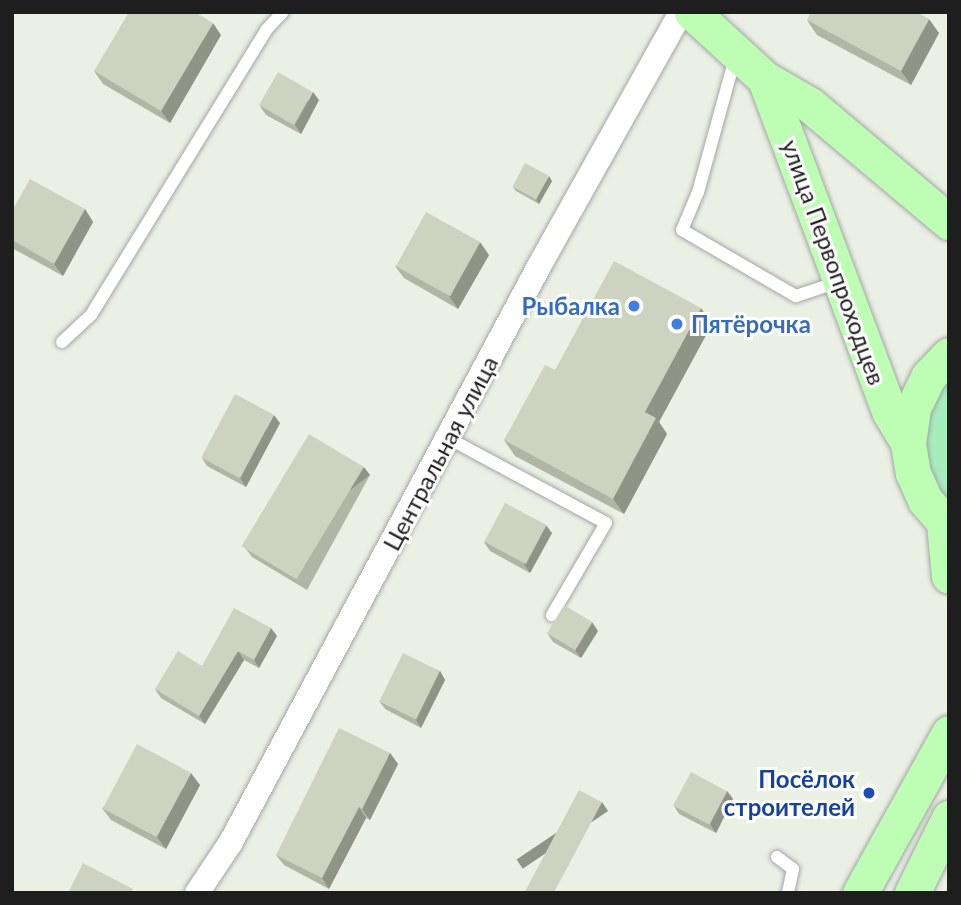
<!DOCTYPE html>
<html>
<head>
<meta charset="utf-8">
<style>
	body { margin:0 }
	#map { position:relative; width:961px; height:905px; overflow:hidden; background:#eaf0e4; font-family:Lato,sans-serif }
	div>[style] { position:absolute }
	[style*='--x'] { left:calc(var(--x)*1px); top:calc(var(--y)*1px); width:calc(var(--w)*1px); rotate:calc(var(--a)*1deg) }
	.grass>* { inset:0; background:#a6edbe }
	.roads { filter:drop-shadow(0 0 2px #a5a5a5) drop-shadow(0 0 2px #a5a5a5) }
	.lane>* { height:12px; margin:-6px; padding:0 6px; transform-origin:6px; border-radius:6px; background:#fff }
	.street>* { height:24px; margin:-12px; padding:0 12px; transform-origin:12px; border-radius:12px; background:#fff }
	.secondary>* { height:35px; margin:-17.5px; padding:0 17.5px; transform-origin:17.5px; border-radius:17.5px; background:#bdfdb4 }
	.wall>* { inset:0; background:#b1b5a6 }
	.shaded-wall>* { inset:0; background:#909487; transform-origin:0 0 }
	.building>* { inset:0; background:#ced3c1; transform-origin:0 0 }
	.dots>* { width:19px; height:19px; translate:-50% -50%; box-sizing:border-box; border:4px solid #fff; border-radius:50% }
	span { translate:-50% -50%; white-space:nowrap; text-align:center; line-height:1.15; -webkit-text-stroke:6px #fff; paint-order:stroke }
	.street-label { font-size:24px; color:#1e1e1e }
	.shop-label { font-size:24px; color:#366cbe; font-weight:700 }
	.right { translate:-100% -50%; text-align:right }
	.left { translate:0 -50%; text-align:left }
	.transit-label { font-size:24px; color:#164399; font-weight:700 }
	.frame { position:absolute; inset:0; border:14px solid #1e1e1e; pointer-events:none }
</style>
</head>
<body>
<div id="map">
	<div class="grass">
		<div style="clip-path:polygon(949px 378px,949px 508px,931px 480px,924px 447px,928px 413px)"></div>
	</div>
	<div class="roads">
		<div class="lane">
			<div style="--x:735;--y:58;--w:139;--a:105.4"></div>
			<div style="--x:698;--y:192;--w:41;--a:112.8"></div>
			<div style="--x:682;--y:230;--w:132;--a:30.1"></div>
			<div style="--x:796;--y:296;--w:44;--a:-18.4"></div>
			<div style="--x:62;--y:342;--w:40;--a:-43"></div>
			<div style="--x:91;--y:315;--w:336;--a:-58.4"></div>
			<div style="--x:267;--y:29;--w:23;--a:-47"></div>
			<div style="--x:448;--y:438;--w:179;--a:28.3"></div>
			<div style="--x:606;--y:523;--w:107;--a:120.4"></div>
			<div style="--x:777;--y:857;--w:20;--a:37"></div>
			<div style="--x:793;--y:869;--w:25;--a:102"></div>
		</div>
		<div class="street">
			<div style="--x:197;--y:893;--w:61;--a:-56.3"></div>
			<div style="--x:231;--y:842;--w:649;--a:-61.85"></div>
			<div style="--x:537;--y:270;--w:295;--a:-60.8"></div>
		</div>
		<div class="secondary">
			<div style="--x:692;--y:12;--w:99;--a:42.5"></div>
			<div style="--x:765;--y:79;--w:52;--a:30"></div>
			<div style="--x:810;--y:105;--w:182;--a:40.1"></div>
			<div style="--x:765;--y:79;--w:354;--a:69.5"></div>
			<div style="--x:889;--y:411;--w:37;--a:59"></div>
			<div style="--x:949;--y:355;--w:30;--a:134"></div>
			<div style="--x:928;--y:377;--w:34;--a:116"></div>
			<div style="--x:913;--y:408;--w:35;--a:98"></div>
			<div style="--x:908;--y:443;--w:30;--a:81"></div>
			<div style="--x:913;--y:473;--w:30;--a:66"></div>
			<div style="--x:925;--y:500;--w:37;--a:49"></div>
			<div style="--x:944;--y:524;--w:52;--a:84.5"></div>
			<div style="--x:860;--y:893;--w:183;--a:-60.9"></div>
			<div style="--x:912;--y:893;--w:84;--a:-63.7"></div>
		</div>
	</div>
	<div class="wall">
		<div style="clip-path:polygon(807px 20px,939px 33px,911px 85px,817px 35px)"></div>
		<div style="clip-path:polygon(221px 35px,170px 123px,103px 84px,94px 71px)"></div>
		<div style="clip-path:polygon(319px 100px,301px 134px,266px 115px,260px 106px)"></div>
		<div style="clip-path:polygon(552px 181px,539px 204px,516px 191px,513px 187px)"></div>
		<div style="clip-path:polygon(85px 209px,93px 222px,63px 276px,12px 248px,12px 211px)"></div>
		<div style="clip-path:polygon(489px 255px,458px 309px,404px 278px,395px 266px)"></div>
		<div style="clip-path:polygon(712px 324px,659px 422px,667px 434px,624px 514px,515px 456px,504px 440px,555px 370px)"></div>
		<div style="clip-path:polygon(280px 423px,246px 487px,207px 466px,202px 458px)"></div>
		<div style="clip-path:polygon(370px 475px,307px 590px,252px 557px,246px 549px)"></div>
		<div style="clip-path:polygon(552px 533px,530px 573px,490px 551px,484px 542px)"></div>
		<div style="clip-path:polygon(598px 631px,581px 658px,553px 642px,547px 633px)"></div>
		<div style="clip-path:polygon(277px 636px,259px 668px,244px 660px,205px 724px,161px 698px,155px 689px,202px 666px)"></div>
		<div style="clip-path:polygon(440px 671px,445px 680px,421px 728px,385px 709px,379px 701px)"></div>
		<div style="clip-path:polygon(390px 753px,398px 764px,370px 820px,366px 818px,329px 889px,284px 865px,276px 855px)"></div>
		<div style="clip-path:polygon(200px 785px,166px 849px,111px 820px,102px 808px)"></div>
		<div style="clip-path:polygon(727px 791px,733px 799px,716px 833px,679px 814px,674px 806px)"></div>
	</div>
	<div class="shaded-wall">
		<div style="clip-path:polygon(929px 19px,939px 33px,911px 85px,901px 71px)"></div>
		<div style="clip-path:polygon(213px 23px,221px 35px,170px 123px,161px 111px)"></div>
		<div style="clip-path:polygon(313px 92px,319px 100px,301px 134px,295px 125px)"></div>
		<div style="clip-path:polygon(549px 176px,552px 181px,539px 204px,536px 199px)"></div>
		<div style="clip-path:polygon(85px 209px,93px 222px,63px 276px,54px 264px)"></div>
		<div style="clip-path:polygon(480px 242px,489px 255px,458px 309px,449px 296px)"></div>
		<div style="clip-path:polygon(701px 308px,712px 324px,659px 422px,667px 434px,624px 514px,613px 499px,645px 412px)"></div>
		<div style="clip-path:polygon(274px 415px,280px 423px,246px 487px,240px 478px)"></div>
		<div style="left:364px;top:467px;width:10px;height:130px;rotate:53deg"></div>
		<div style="clip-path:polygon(546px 525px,552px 533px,530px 573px,524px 564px)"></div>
		<div style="clip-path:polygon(592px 622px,598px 631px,581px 658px,575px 650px)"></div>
		<div style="clip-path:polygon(271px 628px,277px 636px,259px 668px,254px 660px)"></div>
		<div style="clip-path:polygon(238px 651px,244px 660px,205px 724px,199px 716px)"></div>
		<div style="clip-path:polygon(440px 671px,445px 680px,421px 728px,415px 719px)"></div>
		<div style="clip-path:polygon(390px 753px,398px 764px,370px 820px,362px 809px)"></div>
		<div style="clip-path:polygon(191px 773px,200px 785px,166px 849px,157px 837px)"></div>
		<div style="clip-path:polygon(727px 791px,733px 799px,716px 833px,710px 824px)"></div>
		<div style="left:602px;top:802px;width:11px;height:103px;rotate:56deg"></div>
		<div style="clip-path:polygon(359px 807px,366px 818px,329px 889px,322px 878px)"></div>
	</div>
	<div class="building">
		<div style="clip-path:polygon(129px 12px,195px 12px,213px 23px,161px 111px,94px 71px)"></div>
		<div style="clip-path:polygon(811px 12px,917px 12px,929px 19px,901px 71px,807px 20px)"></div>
		<div style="left:278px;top:72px;width:40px;height:38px;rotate:30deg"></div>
		<div style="left:525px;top:163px;width:27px;height:27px;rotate:28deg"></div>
		<div style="clip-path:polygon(30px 179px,85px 209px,54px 264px,12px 240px,12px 211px)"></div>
		<div style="left:426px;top:212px;width:62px;height:62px;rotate:29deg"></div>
		<div style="clip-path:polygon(614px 261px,701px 308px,645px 412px,656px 418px,613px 499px,504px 440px,545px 365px,555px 370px)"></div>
		<div style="left:235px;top:394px;width:44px;height:72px;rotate:28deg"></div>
		<div style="left:309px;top:434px;width:64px;height:131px;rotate:31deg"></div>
		<div style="left:505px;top:503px;width:47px;height:44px;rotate:28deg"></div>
		<div style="left:564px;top:605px;width:33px;height:33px;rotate:31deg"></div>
		<div style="clip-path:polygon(234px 608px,271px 628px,254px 660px,238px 651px,199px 716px,155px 689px,178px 651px,202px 666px)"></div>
		<div style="left:403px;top:653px;width:41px;height:54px;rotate:26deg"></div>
		<div style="clip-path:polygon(339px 728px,390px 753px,362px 809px,359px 807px,322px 878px,276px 855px)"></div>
		<div style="left:137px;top:744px;width:61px;height:73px;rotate:28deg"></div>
		<div style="left:691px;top:772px;width:41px;height:38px;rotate:28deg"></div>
		<div style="left:579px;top:790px;width:26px;height:117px;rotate:28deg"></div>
		<div style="clip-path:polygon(83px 863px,133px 889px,131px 893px,68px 893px)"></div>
	</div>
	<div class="dots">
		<div style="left:634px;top:306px;background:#3f7fe0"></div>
		<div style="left:677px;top:324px;background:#3f7fe0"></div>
		<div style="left:869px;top:793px;background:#1a4fb4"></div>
	</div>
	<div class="street-label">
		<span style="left:834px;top:262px;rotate:70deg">улица Первопроходцев</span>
		<span style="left:440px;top:453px;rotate:-62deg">Центральная улица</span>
	</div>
	<div class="shop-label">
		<span class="right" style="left:620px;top:306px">Рыбалка</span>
		<span class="left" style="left:691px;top:324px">Пятёрочка</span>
	</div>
	<div class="transit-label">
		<span class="right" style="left:855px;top:793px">Посёлок<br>строителей</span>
	</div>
	<div class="frame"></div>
</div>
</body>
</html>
